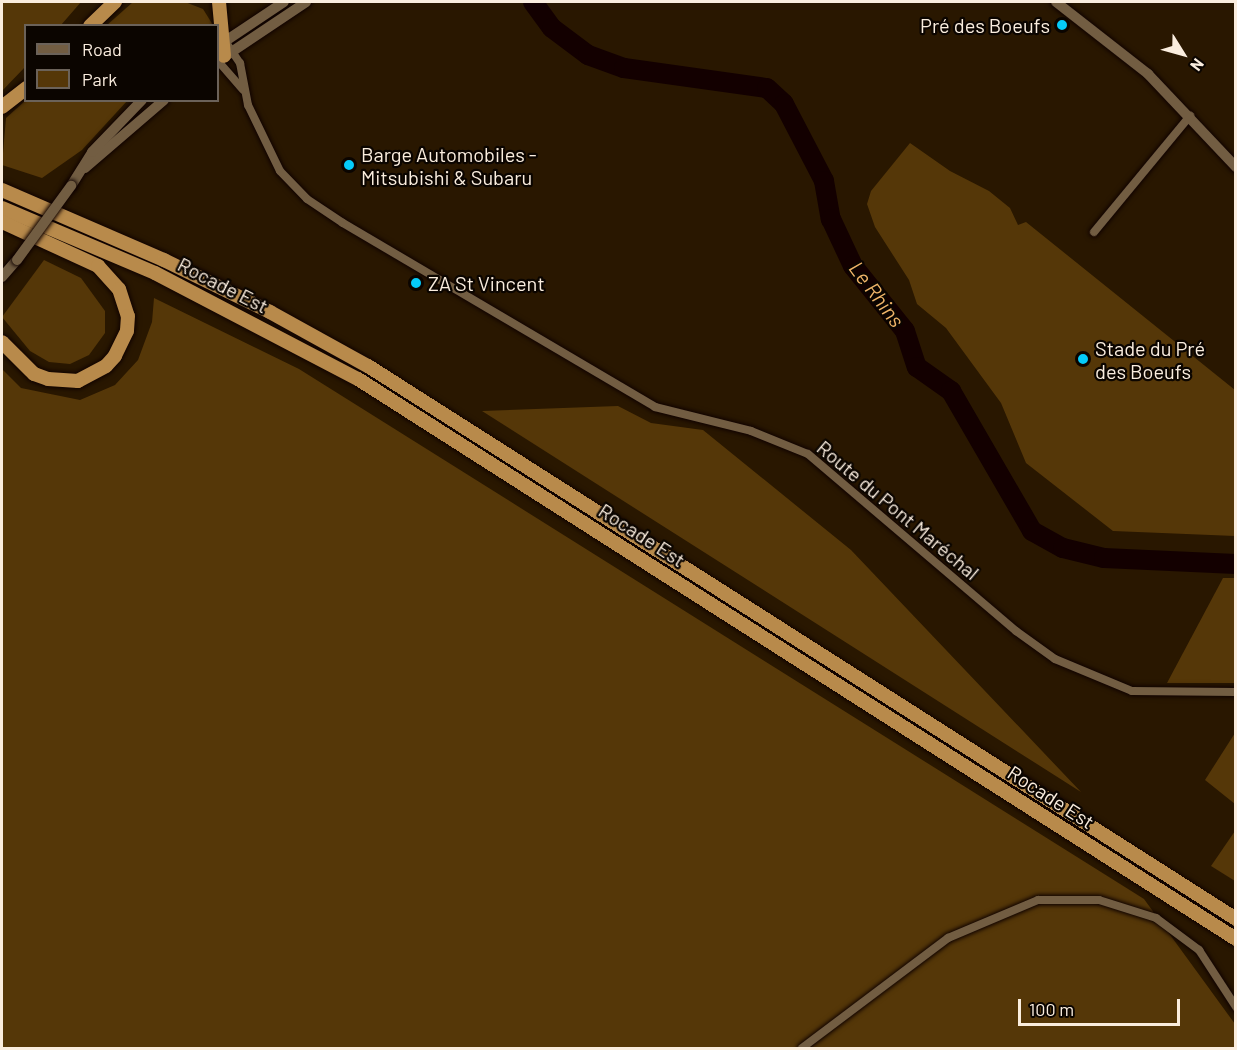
<!DOCTYPE html>
<html>
<head>
<meta charset="utf-8">
<style>
	body { margin:0 }
	#map { position:relative; width:1237px; height:1050px; overflow:hidden; background:#291700; font-family:Barlow,sans-serif }
	div>[style] { position:absolute }
	[style*='--x'] { left:calc(var(--x)*1px); top:calc(var(--y)*1px); width:calc(var(--w)*1px); rotate:calc(var(--a)*1deg) }
	.green>* { inset:0; background:#553708 }
	.river>* { height:20px; margin:-10px; padding:0 10px; transform-origin:10px; border-radius:10px; background:#130000 }
	.roads { filter:drop-shadow(0 0 2px #100300) drop-shadow(0 0 2px #100300) }
	.minor>* { height:8px; margin:-4px; padding:0 4px; transform-origin:4px; border-radius:4px; background:#725d42 }
	.tertiary>* { height:10px; margin:-5px; padding:0 5px; transform-origin:5px; border-radius:5px; background:#725d42 }
	.trunk>* { height:14px; margin:-7px; padding:0 7px; transform-origin:7px; border-radius:7px; background:#b88a4b }
	.bridges { filter:drop-shadow(0 0 2px #100300) drop-shadow(0 0 2px #100300) }
	.tertiary-bridge>* { height:10px; margin:-5px; padding:0 5px; transform-origin:5px; border-radius:5px; background:#725d42 }
	.dots>* { width:16px; height:16px; translate:-50% -50%; box-sizing:border-box; border:3px solid #0b0500; border-radius:50% }
	span { translate:-50% -50%; white-space:nowrap; text-align:center; line-height:1.15; -webkit-text-stroke:4.5px #0b0500; paint-order:stroke }
	.poi-label { font-size:20px; color:#faedde }
	.right { translate:-100% -50%; text-align:right }
	.left { translate:0 -50%; text-align:left }
	.street-label { font-size:20px; color:#faedde }
	.water-label { font-size:21px; color:#efb468; font-style:italic }
	.frame { position:absolute; inset:0; border:3px solid #faedde; pointer-events:none }
	.legend { position:absolute; left:24px; top:24px; width:195px; height:78px; box-sizing:border-box; background:#0b0500; border:2px solid #6b6259; margin:0; padding:8px 10px; list-style:none; font-size:18px; color:#faedde }
	.legend li { display:flex; align-items:center; gap:12px; height:30px }
	.legend b { width:30px; border:2px solid #6b6259 }
	.north { position:absolute; left:1153px; top:24px; width:60px; height:60px; -webkit-text-stroke:4px #0b0500; paint-order:stroke; rotate:127deg; font-size:16px; font-weight:700; line-height:24px; text-align:center; color:#faedde }
	.north::after { content:''; display:block; margin:auto; width:21px; height:27px; background:#faedde; clip-path:polygon(50% 0,100% 100%,50% 72%,0 100%) }
	.scale { position:absolute; left:1018px; top:999px; width:162px; height:27px; box-sizing:border-box; border:3px solid #faedde; border-top:0; padding-left:8px; font-size:18px; line-height:21px; white-space:nowrap; color:#faedde; -webkit-text-stroke:4px #0b0500; paint-order:stroke }
</style>
</head>
<body>
<div id="map">
	<div class="green">
		<div style="clip-path:polygon(2px 2px,81px 2px,61px 25px,26px 26px,25px 67px,2px 91px)"></div>
		<div style="clip-path:polygon(133px 2px,185px 2px,203px 9px,213px 25px,107px 25px)"></div>
		<div style="clip-path:polygon(26px 100px,127px 101px,82px 150px,42px 178px,2px 165px,6px 118px)"></div>
		<div style="clip-path:polygon(910px 143px,950px 171px,989px 191px,1010px 208px,1018px 225px,1026px 222px,1235px 390px,1235px 536px,1113px 531px,1026px 463px,1001px 403px,946px 328px,917px 304px,909px 280px,875px 227px,867px 204px,871px 191px)"></div>
		<div style="clip-path:polygon(44px 260px,81px 278px,105px 311px,105px 333px,89px 355px,70px 364px,49px 362px,30px 351px,2px 317px)"></div>
		<div style="clip-path:polygon(154px 298px,299px 369px,1144px 899px,1235px 1024px,1235px 1048px,2px 1048px,2px 369px,21px 388px,80px 400px,115px 385px,138px 360px,152px 322px)"></div>
		<div style="clip-path:polygon(618px 406px,651px 423px,703px 430px,851px 550px,1081px 792px,482px 411px)"></div>
		<div style="clip-path:polygon(1223px 578px,1235px 578px,1235px 683px,1167px 683px)"></div>
		<div style="clip-path:polygon(1235px 733px,1235px 804px,1205px 780px)"></div>
		<div style="clip-path:polygon(1235px 831px,1235px 881px,1211px 866px)"></div>
	</div>
	<div class="river">
		<div style="--x:533;--y:2;--w:32;--a:54"></div>
		<div style="--x:552;--y:28;--w:45;--a:36.9"></div>
		<div style="--x:588;--y:55;--w:38;--a:20"></div>
		<div style="--x:624;--y:68;--w:144;--a:8"></div>
		<div style="--x:767;--y:88;--w:23;--a:43"></div>
		<div style="--x:784;--y:104;--w:87;--a:62.5"></div>
		<div style="--x:824;--y:181;--w:39;--a:80"></div>
		<div style="--x:831;--y:219;--w:52;--a:64.9"></div>
		<div style="--x:853;--y:266;--w:83;--a:51.3"></div>
		<div style="--x:905;--y:331;--w:38;--a:72"></div>
		<div style="--x:917;--y:367;--w:42;--a:35.2"></div>
		<div style="--x:951;--y:391;--w:162;--a:59.9"></div>
		<div style="--x:1032;--y:531;--w:35;--a:29"></div>
		<div style="--x:1063;--y:548;--w:42;--a:13.7"></div>
		<div style="--x:1104;--y:558;--w:132;--a:2.6"></div>
	</div>
	<div class="roads">
		<div class="minor">
			<div style="--x:225;--y:41;--w:27;--a:56"></div>
			<div style="--x:240;--y:63;--w:43;--a:79.2"></div>
			<div style="--x:248;--y:105;--w:73;--a:64.1"></div>
			<div style="--x:280;--y:171;--w:39;--a:46"></div>
			<div style="--x:307;--y:199;--w:43;--a:33.7"></div>
			<div style="--x:343;--y:223;--w:362;--a:30.5"></div>
			<div style="--x:655;--y:407;--w:99;--a:14"></div>
			<div style="--x:751;--y:431;--w:61;--a:22"></div>
			<div style="--x:808;--y:454;--w:273;--a:40.4"></div>
			<div style="--x:1016;--y:631;--w:48;--a:35.7"></div>
			<div style="--x:1055;--y:659;--w:83;--a:22.6"></div>
			<div style="--x:1132;--y:691;--w:104;--a:0.6"></div>
			<div style="--x:218;--y:61;--w:38;--a:49"></div>
			<div style="--x:1094;--y:232;--w:151;--a:-50.4"></div>
			<div style="--x:802;--y:1048;--w:183;--a:-37"></div>
			<div style="--x:948;--y:938;--w:98;--a:-22.9"></div>
			<div style="--x:1038;--y:900;--w:61;--a:0"></div>
			<div style="--x:1099;--y:900;--w:60;--a:17.5"></div>
			<div style="--x:1156;--y:918;--w:54;--a:36.7"></div>
			<div style="--x:1199;--y:950;--w:68;--a:57"></div>
		</div>
		<div class="tertiary">
			<div style="--x:1056;--y:2;--w:117;--a:38"></div>
			<div style="--x:1148;--y:74;--w:128;--a:46.6"></div>
			<div style="--x:218;--y:46;--w:79;--a:-33.7"></div>
			<div style="--x:218;--y:61;--w:106;--a:-33.8"></div>
			<div style="--x:85;--y:168;--w:104;--a:-40.7"></div>
			<div style="--x:71;--y:186;--w:40;--a:-58"></div>
			<div style="--x:92;--y:152;--w:72;--a:-46.1"></div>
			<div style="--x:2;--y:277;--w:23;--a:-49"></div>
		</div>
		<div class="trunk">
			<div style="--x:219;--y:2;--w:54;--a:84.7"></div>
			<div style="--x:90;--y:26;--w:35;--a:-44"></div>
			<div style="--x:2;--y:107;--w:31;--a:-38"></div>
			<div style="--x:2;--y:190;--w:176;--a:23.4"></div>
			<div style="--x:164;--y:260;--w:118;--a:26.1"></div>
			<div style="--x:270;--y:312;--w:112;--a:28.9"></div>
			<div style="--x:368;--y:366;--w:1029;--a:32.5"></div>
			<div style="--x:2;--y:208;--w:166;--a:23"></div>
			<div style="--x:155;--y:273;--w:229;--a:27.6"></div>
			<div style="--x:358;--y:379;--w:1041;--a:32.53"></div>
			<div style="--x:2;--y:222;--w:106;--a:24.6"></div>
			<div style="--x:98;--y:266;--w:31;--a:48"></div>
			<div style="--x:119;--y:289;--w:28;--a:72"></div>
			<div style="--x:128;--y:316;--w:15;--a:94"></div>
			<div style="--x:127;--y:331;--w:28;--a:116"></div>
			<div style="--x:115;--y:356;--w:13;--a:132"></div>
			<div style="--x:106;--y:366;--w:32;--a:152"></div>
			<div style="--x:78;--y:381;--w:30;--a:-176"></div>
			<div style="--x:48;--y:379;--w:15;--a:-160"></div>
			<div style="--x:34;--y:374;--w:45;--a:-135"></div>
		</div>
	</div>
	<div class="bridges">
		<div class="tertiary-bridge">
			<div style="--x:17;--y:260;--w:92;--a:-53.9"></div>
		</div>
	</div>
	<div class="dots">
		<div style="left:1062px;top:25px;background:#05cbf9"></div>
		<div style="left:349px;top:165px;background:#05cbf9"></div>
		<div style="left:416px;top:283px;background:#05cbf9"></div>
		<div style="left:1083px;top:359px;background:#05cbf9"></div>
	</div>
	<div class="poi-label">
		<span class="right" style="left:1050px;top:25px">Pré des Boeufs</span>
		<span class="left" style="left:361px;top:166px">Barge Automobiles -<br>Mitsubishi &amp; Subaru</span>
		<span class="left" style="left:428px;top:283px">ZA St Vincent</span>
		<span class="left" style="left:1095px;top:360px">Stade du Pré<br>des Boeufs</span>
	</div>
	<div class="street-label">
		<span style="left:223px;top:285px;rotate:27deg">Rocade Est</span>
		<span style="left:898px;top:510px;rotate:40deg">Route du Pont Maréchal</span>
		<span style="left:642px;top:535px;rotate:33deg">Rocade Est</span>
		<span style="left:1051px;top:797px;rotate:33deg">Rocade Est</span>
	</div>
	<div class="water-label">
		<span style="left:877px;top:294px;rotate:53deg">Le Rhins</span>
	</div>
	<div class="frame"></div>
	<ul class="legend">
	<li><b style="height:8px;background:#725d42"></b>Road</li>
	<li><b style="height:16px;background:#553708"></b>Park</li>
	</ul>
	<div class="north">N</div>
	<div class="scale">100 m</div>
</div>
</body>
</html>
